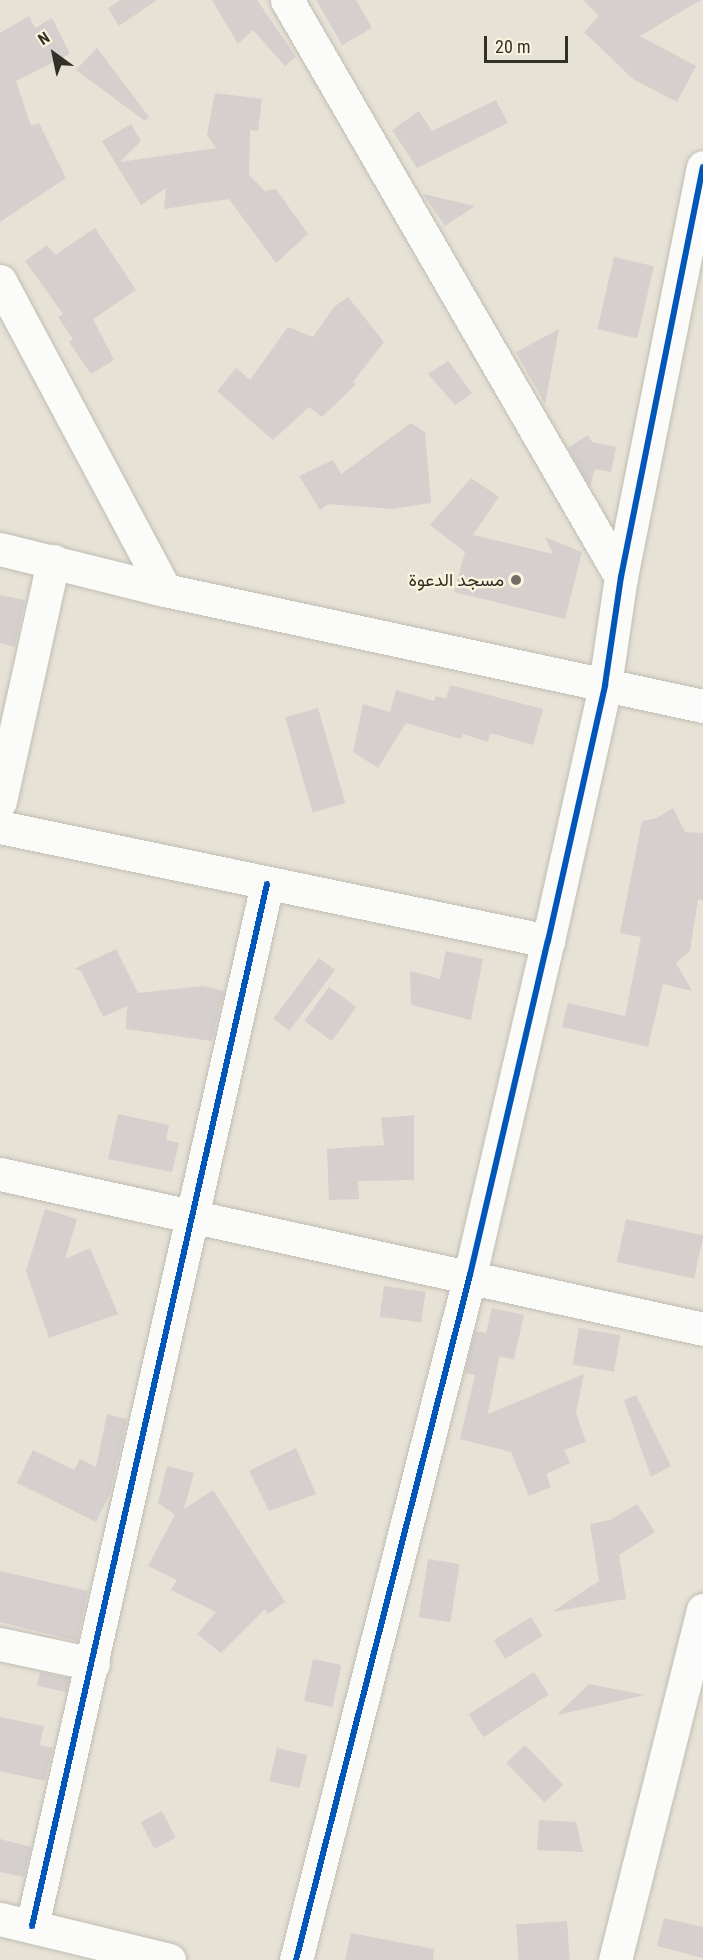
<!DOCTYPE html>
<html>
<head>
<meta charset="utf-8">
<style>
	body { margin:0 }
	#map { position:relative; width:703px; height:1960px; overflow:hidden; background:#e7e2d6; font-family:"Roboto Condensed",Vazirmatn,sans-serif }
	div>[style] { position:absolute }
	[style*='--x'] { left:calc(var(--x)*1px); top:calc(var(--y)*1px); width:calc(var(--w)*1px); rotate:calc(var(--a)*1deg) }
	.building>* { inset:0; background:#d5cfcd; transform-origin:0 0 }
	.roads { filter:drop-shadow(0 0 2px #c0bdb3) drop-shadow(0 0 2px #c0bdb3) }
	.minor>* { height:33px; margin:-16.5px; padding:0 16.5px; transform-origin:16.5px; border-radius:16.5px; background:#fbfbf9 }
	.cycleway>* { height:6px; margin:-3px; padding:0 3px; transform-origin:3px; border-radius:3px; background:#0057b8 }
	.dots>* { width:16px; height:16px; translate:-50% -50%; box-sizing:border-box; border:3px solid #faf4dd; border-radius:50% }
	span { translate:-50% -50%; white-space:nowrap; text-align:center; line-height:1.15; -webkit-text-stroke:4.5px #faf4dd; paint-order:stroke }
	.poi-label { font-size:18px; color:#312f26 }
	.right { translate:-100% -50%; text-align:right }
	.north { position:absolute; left:24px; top:24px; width:60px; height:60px; -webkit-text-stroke:4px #faf4dd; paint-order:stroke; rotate:327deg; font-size:16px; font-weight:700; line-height:24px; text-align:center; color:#312f26 }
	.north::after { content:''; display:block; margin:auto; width:21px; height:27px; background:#312f26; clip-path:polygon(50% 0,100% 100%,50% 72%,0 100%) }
	.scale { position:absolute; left:484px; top:36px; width:84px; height:27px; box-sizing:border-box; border:3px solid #312f26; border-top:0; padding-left:8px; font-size:18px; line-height:21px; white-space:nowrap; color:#312f26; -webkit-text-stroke:4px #faf4dd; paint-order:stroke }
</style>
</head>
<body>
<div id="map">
	<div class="building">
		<div style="clip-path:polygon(120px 0,157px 0,119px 26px,108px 8px)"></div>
		<div style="clip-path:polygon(212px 0,257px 0,296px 57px,285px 66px,253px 30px,238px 44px)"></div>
		<div style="clip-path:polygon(316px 0,356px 0,372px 28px,342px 45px)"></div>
		<div style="clip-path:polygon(583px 0,701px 0,640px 36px,696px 66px,677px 102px,633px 79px,584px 32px,599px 16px)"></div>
		<div style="clip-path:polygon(29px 16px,35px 28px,52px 18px,70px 54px,16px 81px,31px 126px,39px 123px,66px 178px,0 222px,0 33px)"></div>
		<div style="clip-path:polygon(97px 48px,149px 117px,145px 121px,76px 70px)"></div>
		<div style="clip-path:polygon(215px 93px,262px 99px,258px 131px,250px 130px,249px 175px,265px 191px,276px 189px,308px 234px,276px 263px,229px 199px,164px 209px,166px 188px,141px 205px,102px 141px,131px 124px,141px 141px,120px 162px,216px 148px,207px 135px)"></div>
		<div style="clip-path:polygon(496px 100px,508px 123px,417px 168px,392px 130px,419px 111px,432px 131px)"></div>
		<div style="clip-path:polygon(423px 194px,475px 206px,445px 226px)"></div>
		<div style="clip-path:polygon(95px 228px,136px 290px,93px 319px,114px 360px,91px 374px,69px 342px,73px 339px,58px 317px,63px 314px,25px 261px,47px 245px,55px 255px)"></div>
		<div style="left:614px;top:257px;width:41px;height:74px;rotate:13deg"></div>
		<div style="clip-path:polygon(348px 297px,384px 342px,353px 382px,356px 384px,322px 417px,309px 407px,273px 440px,217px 391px,236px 368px,250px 380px,288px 327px,313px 337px,334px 307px)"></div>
		<div style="clip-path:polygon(559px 329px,545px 404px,516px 352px)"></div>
		<div style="clip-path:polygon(448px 361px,472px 393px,455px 405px,428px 374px)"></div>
		<div style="clip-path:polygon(411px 423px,425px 432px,431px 503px,391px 509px,328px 504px,320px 510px,299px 476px,333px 460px,341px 474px)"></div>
		<div style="clip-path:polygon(588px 435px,592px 442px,616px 447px,611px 472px,595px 469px,590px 487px,568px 448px)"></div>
		<div style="clip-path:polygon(471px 478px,499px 497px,473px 535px,553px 554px,545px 537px,582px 552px,565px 619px,454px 592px,465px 552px,430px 525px)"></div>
		<div style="clip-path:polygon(0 595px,25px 600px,15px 647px,0 643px)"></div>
		<div style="clip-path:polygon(450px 685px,543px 709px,533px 745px,490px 733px,488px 742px,463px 734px,461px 739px,406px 723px,378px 768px,353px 752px,363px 704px,390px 712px,396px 690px,434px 701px,436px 696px,446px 699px)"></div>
		<div style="left:318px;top:708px;width:99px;height:34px;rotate:74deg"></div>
		<div style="clip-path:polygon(673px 808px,685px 832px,703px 833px,703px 900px,698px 899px,690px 951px,676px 963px,692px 991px,663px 984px,648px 1047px,562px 1027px,568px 1003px,625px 1016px,641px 937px,620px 933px,642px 821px,657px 818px)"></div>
		<div style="clip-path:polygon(116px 949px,138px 993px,203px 986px,224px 991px,212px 1041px,126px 1029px,127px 1006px,103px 1017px,81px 971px,74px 969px)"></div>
		<div style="clip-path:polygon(446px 951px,483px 959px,471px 1020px,411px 1005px,410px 971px,440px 979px)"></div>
		<div style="left:319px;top:958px;width:20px;height:76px;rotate:37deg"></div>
		<div style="left:329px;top:987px;width:34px;height:42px;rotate:36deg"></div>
		<div style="clip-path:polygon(118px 1114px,169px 1125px,166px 1140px,179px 1143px,172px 1172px,108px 1159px)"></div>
		<div style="clip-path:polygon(414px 1115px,414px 1180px,358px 1181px,359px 1199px,329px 1200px,327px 1149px,384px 1145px,381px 1118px)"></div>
		<div style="clip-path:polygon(45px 1209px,77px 1219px,65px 1259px,90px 1248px,118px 1314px,49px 1338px,26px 1271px)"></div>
		<div style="left:626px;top:1219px;width:79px;height:44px;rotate:12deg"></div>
		<div style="left:384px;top:1286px;width:42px;height:31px;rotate:8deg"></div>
		<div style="clip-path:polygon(492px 1308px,524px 1315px,514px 1359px,499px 1357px,488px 1414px,584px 1374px,576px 1413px,586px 1442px,564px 1450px,570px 1463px,546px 1474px,551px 1487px,529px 1496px,511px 1452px,460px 1439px,475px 1375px,465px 1373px,475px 1331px,486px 1333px)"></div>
		<div style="left:579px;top:1328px;width:42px;height:37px;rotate:10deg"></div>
		<div style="clip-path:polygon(636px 1395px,671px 1466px,651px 1477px,624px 1400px)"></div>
		<div style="clip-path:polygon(107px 1414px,127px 1419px,110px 1493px,96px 1522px,17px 1483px,33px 1450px,74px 1470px,80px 1459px,96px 1467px)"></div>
		<div style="clip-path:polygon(296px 1448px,316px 1494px,269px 1511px,249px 1471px)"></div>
		<div style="clip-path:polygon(167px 1466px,194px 1473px,184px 1509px,213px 1490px,285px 1602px,268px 1614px,265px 1609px,221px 1653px,197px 1634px,216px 1612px,171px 1590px,177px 1580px,148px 1566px,175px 1515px,158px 1503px)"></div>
		<div style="clip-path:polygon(637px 1504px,655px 1532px,619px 1555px,626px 1599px,552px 1612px,599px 1581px,590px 1524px,610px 1520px)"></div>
		<div style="left:428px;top:1559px;width:32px;height:59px;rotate:9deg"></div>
		<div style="clip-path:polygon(0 1571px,88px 1591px,77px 1641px,0 1622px)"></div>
		<div style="left:531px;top:1617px;width:22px;height:44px;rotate:58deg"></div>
		<div style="left:313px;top:1659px;width:29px;height:43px;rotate:12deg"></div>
		<div style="left:40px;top:1672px;width:30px;height:14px;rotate:12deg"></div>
		<div style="left:534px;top:1672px;width:27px;height:78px;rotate:57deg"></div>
		<div style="clip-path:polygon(589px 1684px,645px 1695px,557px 1715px)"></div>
		<div style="clip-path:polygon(0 1717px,44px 1726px,40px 1745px,53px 1748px,45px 1781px,0 1771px)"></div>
		<div style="left:525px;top:1745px;width:55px;height:26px;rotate:46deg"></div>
		<div style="left:277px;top:1748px;width:31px;height:34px;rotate:13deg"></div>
		<div style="left:162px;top:1811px;width:30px;height:24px;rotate:63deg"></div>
		<div style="clip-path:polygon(539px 1820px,576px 1822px,583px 1852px,537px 1850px)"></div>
		<div style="clip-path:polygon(0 1839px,31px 1847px,24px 1877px,0 1872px)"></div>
		<div style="clip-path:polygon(664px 1918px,703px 1927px,703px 1958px,657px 1946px)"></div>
		<div style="left:567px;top:1921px;width:39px;height:51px;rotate:86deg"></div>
		<div style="clip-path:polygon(351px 1933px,434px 1949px,433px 1960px,345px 1960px)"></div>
	</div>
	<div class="roads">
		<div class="minor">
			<div style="--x:287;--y:0;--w:667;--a:59.94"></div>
			<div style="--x:0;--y:281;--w:350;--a:61.9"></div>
			<div style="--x:0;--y:549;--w:170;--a:14"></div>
			<div style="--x:165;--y:590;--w:550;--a:12.17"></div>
			<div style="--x:0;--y:801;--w:246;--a:-77.5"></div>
			<div style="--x:0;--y:827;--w:560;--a:11.75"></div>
			<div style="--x:0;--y:1174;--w:720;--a:12.43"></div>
			<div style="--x:0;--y:1644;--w:95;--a:12.1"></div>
			<div style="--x:0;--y:1919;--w:174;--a:13.6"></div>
			<div style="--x:32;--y:1926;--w:1068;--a:-77.29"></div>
			<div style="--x:296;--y:1960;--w:707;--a:-75.75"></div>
			<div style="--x:470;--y:1275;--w:343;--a:-76.9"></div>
			<div style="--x:548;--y:941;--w:262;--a:-77.4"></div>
			<div style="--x:605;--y:685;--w:109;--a:-81.6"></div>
			<div style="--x:621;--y:577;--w:418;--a:-78.7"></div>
			<div style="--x:615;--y:1960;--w:361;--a:-75.9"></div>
		</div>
	</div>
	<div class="cycleway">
		<div style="--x:32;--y:1926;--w:1068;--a:-77.29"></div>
		<div style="--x:296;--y:1960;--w:707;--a:-75.75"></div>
		<div style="--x:470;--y:1275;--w:343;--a:-76.9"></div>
		<div style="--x:548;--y:941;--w:262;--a:-77.4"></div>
		<div style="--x:605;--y:685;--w:109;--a:-81.6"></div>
		<div style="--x:621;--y:577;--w:418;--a:-78.7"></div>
	</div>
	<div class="dots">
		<div style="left:516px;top:580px;background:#716e64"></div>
	</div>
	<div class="poi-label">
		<span class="right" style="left:504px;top:580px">مسجد الدعوة</span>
	</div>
	<div class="north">N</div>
	<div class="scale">20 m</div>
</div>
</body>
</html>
